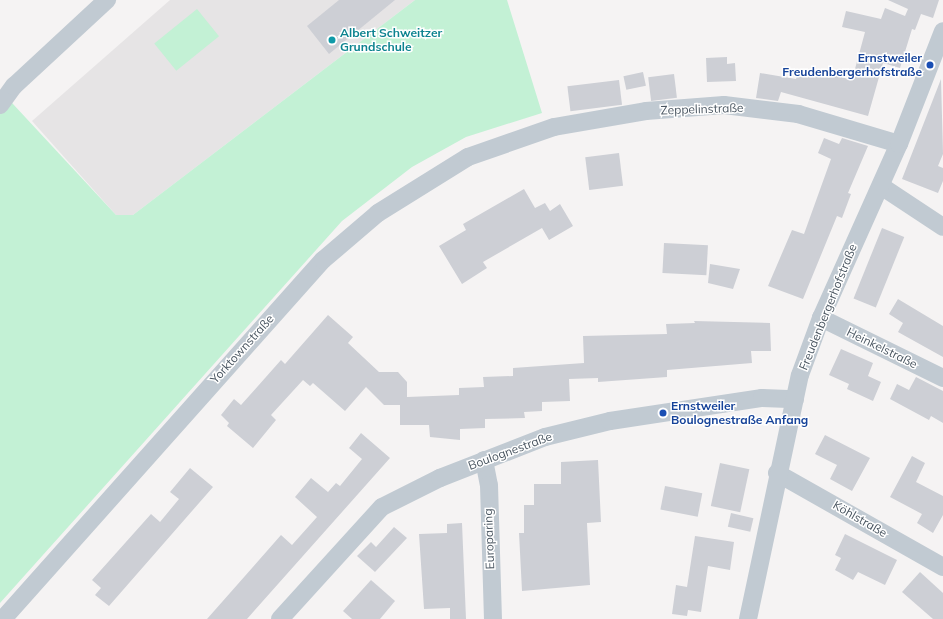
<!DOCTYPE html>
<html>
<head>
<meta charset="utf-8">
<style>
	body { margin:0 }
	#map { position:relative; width:943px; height:619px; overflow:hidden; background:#f5f3f3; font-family:Mulish,sans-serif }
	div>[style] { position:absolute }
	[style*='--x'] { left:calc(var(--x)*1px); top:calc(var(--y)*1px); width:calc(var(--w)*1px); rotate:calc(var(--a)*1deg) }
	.education>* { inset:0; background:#e6e4e5 }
	.green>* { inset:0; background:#c3f1d5; transform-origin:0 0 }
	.building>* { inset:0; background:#cdcfd5; transform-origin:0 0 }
	.street>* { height:18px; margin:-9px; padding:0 9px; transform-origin:9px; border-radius:9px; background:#c1cad2 }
	.dots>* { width:11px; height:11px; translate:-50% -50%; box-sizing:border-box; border:2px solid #fff; border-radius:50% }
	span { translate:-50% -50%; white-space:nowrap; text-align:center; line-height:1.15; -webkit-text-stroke:3px #fff; paint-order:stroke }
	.culture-label { font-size:12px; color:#0d838f; font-weight:700 }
	.left { translate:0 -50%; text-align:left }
	.transit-label { font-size:12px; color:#164399; font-weight:700 }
	.right { translate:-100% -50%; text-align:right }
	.street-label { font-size:12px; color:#4a5661 }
</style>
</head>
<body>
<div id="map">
	<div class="education">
		<div style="clip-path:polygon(170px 0,415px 0,133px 215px,116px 215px,32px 121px)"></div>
	</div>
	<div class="green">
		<div style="clip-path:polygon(415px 0,507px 0,542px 113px,466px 137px,412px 167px,342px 221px,0 603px,0 90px,116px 215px,133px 215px)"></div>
		<div style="left:197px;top:9px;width:35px;height:55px;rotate:51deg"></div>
	</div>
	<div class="building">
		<div style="clip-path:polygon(339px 0,395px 0,329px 54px,307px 26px)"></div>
		<div style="clip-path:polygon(888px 0,939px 0,933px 18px,921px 14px,915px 30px,912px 29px,900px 68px,883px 63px,868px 116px,781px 92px,778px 101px,756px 98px,760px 73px,796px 79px,799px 70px,820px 77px,822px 72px,852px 80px,865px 32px,842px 27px,846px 11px,881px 19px,885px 8px,905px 16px,908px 9px)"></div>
		<div style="clip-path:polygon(727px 57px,727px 64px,735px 63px,736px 81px,707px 82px,706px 58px)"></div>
		<div style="left:643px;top:72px;width:14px;height:20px;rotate:78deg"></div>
		<div style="left:674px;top:74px;width:24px;height:26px;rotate:83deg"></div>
		<div style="clip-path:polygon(941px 79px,943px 154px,938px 166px,943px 168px,943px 181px,938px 193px,902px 179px)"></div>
		<div style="left:619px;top:80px;width:25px;height:52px;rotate:83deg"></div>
		<div style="clip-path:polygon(824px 138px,839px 144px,842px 138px,868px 146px,848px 193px,851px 194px,842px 218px,837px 216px,803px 299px,768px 286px,792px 230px,804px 234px,831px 159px,818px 153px)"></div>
		<div style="left:619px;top:153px;width:33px;height:34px;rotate:83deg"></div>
		<div style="clip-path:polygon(524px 189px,535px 208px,545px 203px,550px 211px,560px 204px,573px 226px,549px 240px,542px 228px,483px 262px,487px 268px,462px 284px,439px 246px,466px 230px,463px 224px)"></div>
		<div style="left:882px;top:228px;width:24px;height:76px;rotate:22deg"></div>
		<div style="left:664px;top:243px;width:44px;height:30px;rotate:3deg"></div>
		<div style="clip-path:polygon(710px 264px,740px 269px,733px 289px,708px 283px)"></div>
		<div style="clip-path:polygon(898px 299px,943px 326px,943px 357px,898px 332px,903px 323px,889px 314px)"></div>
		<div style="clip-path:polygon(328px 315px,353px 337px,348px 343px,379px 372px,398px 372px,407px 382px,407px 397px,459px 395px,459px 388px,484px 387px,483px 377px,513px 376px,513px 368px,584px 363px,583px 336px,667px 334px,666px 324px,695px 323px,694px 321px,770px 323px,771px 351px,751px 351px,752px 363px,667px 370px,667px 377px,598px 382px,598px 378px,569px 379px,570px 401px,542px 402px,542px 411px,524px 412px,525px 418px,485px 419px,485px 428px,460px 429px,460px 440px,430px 437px,429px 425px,400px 425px,400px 405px,384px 405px,366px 387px,345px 411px,313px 383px,310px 386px,303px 380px,271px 415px,276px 420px,253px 448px,227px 426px,229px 423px,221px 415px,234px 399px,241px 405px,281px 360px,285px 364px)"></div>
		<div style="clip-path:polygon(841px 349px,873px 363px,868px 376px,881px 382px,873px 401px,847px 389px,849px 384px,829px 375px)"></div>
		<div style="clip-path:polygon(916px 377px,943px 391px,943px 423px,931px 416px,929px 420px,890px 399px,897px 384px,909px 390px)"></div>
		<div style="clip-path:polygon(361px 433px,390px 458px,247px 619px,207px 619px,281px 535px,292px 545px,317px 517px,295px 497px,311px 478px,328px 492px,336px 483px,340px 486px,362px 459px,349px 448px)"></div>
		<div style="clip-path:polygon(825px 435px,870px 458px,852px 491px,830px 479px,837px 465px,815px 454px)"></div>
		<div style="clip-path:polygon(912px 456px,925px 463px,916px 482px,943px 496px,943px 515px,933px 533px,917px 523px,922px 514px,890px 497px)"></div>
		<div style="clip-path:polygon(598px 460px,601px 522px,587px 523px,590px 585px,522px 591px,519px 533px,524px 533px,524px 505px,534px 505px,534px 484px,561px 484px,561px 462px)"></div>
		<div style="left:720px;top:463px;width:30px;height:44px;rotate:12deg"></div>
		<div style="clip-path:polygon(190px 468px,213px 487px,109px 606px,95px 595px,101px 588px,92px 580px,151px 514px,160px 522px,179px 499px,170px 492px)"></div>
		<div style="left:665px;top:486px;width:38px;height:24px;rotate:11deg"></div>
		<div style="left:731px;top:513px;width:23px;height:14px;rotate:13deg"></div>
		<div style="clip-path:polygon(462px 523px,466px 619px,450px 619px,450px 608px,424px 609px,419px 534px,447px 533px,447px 524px)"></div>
		<div style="clip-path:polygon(394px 527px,407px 538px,375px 572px,357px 556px,371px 542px,376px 547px)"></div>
		<div style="clip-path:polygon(845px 534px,897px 560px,885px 585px,858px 572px,853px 580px,835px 570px,841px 558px,835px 555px)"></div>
		<div style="clip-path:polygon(695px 536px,734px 542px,730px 570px,708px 566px,701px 612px,688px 610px,687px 616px,672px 614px,676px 585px,687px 587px)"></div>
		<div style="clip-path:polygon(920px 572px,943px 593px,943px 619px,933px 619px,902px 592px)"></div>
		<div style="clip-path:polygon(371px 580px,395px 601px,380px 619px,352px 619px,343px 611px)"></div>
	</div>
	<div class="street">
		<div style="--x:0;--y:105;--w:24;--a:-54"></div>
		<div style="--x:14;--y:86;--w:127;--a:-42.8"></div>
		<div style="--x:881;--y:186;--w:74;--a:33.5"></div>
		<div style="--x:821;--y:318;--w:136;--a:26.2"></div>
		<div style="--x:484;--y:460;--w:25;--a:79"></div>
		<div style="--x:489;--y:485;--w:134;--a:88.3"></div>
		<div style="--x:777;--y:473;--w:191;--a:29.5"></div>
		<div style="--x:3;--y:619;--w:481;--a:-48.3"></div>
		<div style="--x:323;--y:260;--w:72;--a:-40.5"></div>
		<div style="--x:378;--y:213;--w:106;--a:-31.9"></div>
		<div style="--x:468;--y:157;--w:91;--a:-19.2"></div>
		<div style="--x:554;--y:127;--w:93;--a:-9.9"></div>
		<div style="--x:646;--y:111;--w:78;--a:-4.4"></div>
		<div style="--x:724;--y:105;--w:75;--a:6.9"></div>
		<div style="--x:798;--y:114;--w:105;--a:16.5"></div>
		<div style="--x:280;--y:619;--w:151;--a:-47.7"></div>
		<div style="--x:382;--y:507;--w:65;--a:-26.6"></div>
		<div style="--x:440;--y:478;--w:113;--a:-21.3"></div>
		<div style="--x:545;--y:437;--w:67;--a:-13.8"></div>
		<div style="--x:610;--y:421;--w:154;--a:-8.6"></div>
		<div style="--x:762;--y:398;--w:33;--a:2"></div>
		<div style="--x:748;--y:619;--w:249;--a:-78"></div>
		<div style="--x:800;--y:375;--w:61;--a:-69.8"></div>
		<div style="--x:821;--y:318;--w:191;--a:-65.9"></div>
		<div style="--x:899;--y:144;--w:121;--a:-68.7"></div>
	</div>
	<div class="dots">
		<div style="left:332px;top:40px;background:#0f9aa8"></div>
		<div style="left:930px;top:65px;background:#1a4fb4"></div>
		<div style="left:663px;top:413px;background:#1a4fb4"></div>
	</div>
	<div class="culture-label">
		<span class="left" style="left:340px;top:40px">Albert Schweitzer<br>Grundschule</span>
	</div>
	<div class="transit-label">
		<span class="right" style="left:922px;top:65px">Ernstweiler<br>Freudenbergerhofstraße</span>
		<span class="left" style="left:671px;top:413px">Ernstweiler<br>Boulognestraße Anfang</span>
	</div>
	<div class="street-label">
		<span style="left:702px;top:109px;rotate:-2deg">Zeppelinstraße</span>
		<span style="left:828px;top:307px;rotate:-68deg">Freudenbergerhofstraße</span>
		<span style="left:882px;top:348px;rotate:26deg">Heinkelstraße</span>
		<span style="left:242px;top:349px;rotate:-48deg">Yorktownstraße</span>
		<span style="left:510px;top:451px;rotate:-20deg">Boulognestraße</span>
		<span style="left:860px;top:519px;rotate:30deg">Köhlstraße</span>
		<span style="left:489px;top:539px;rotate:-92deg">Europaring</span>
	</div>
</div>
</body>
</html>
